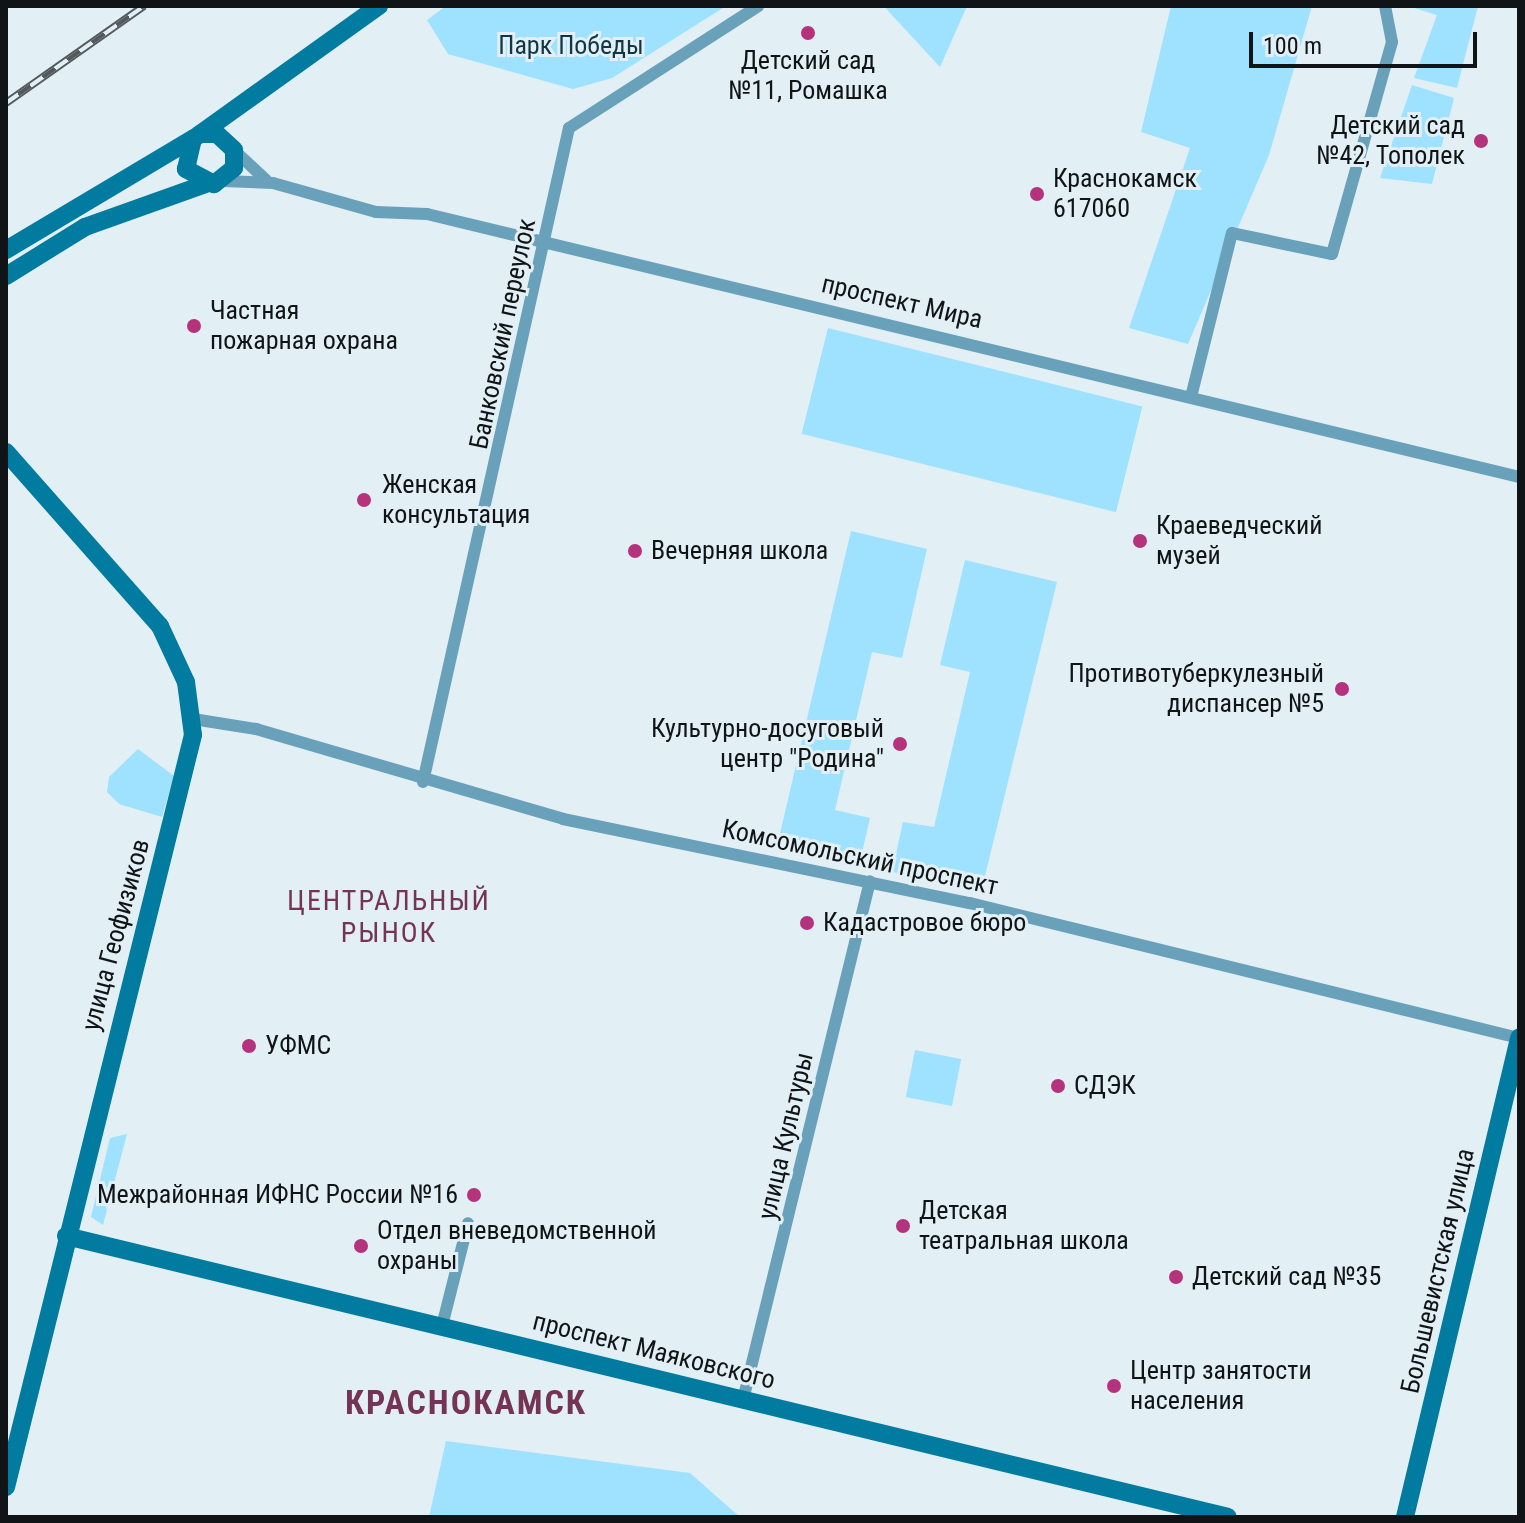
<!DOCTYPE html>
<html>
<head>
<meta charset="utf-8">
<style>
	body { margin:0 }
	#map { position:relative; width:1525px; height:1523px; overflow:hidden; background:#e2eff5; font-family:"Roboto Condensed",sans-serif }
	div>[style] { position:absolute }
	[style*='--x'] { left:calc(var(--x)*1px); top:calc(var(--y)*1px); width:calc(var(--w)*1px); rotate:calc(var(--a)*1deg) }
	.green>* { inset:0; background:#9ee2ff; transform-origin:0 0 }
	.street>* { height:12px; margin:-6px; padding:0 6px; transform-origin:6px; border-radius:6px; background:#69a1ba }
	.secondary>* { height:18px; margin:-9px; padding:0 9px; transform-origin:9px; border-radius:9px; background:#017b9f }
	.rail>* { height:8px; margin-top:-4px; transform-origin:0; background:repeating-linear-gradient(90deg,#e2eff5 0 15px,#535a5d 0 30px); box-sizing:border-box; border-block:2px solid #535a5d }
	.dots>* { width:22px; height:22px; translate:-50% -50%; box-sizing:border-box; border:4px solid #e2eff5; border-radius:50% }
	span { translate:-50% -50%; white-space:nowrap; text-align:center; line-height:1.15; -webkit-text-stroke:6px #e2eff5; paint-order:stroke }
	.park-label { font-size:26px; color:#113745 }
	.poi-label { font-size:26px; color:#101416 }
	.right { translate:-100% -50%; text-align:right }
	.left { translate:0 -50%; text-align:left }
	.street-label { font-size:26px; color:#101416 }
	.neighbourhood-label { font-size:28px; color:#753456; letter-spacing:2px }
	.district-label { font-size:34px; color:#753456; font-weight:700; letter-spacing:2px }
	.frame { position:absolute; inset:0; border:8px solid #101416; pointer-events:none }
	.scale { position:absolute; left:1249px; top:32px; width:228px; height:36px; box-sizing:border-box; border:4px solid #101416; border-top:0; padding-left:10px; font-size:24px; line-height:28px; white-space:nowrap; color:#101416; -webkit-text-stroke:6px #e2eff5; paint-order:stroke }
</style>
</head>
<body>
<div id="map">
	<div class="green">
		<div style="clip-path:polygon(446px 6px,726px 6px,612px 78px,573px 89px,448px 54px,427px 20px)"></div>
		<div style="clip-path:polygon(884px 6px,967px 6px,940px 67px,890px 13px)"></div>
		<div style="clip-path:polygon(1171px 6px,1312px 6px,1269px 155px,1188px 344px,1129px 328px,1190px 148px,1141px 132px)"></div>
		<div style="clip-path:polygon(1408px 6px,1478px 6px,1457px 88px,1414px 78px,1437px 15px)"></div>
		<div style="clip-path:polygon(1412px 85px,1454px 98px,1432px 184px,1380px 178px)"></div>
		<div style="left:828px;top:328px;width:324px;height:109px;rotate:14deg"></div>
		<div style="clip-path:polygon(851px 531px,927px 549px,902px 658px,872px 652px,835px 810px,870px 818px,860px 861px,778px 842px)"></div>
		<div style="clip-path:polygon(965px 560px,1057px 582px,982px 888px,892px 872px,903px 822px,934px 827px,970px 672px,940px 665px)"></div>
		<div style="clip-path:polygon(138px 749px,174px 776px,162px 817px,119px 804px,107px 792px,109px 777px)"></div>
		<div style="left:915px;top:1050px;width:47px;height:48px;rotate:11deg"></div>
		<div style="clip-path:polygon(127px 1134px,103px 1225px,91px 1217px,110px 1138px)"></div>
		<div style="clip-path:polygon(446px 1441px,690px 1473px,740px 1517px,429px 1517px)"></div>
	</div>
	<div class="street">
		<div style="--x:234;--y:150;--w:44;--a:43.2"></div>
		<div style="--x:223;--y:181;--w:50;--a:2.3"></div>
		<div style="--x:273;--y:183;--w:107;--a:15.7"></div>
		<div style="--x:376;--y:212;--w:51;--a:2.2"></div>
		<div style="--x:427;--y:214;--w:1123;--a:13.54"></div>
		<div style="--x:1191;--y:397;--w:169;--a:-76"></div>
		<div style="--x:1232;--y:233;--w:102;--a:11.9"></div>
		<div style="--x:1332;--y:254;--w:220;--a:-74.2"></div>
		<div style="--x:1392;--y:42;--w:37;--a:-101"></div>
		<div style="--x:193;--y:719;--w:64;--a:9"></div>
		<div style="--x:256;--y:729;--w:320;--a:16.3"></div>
		<div style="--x:563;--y:819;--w:416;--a:11.7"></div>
		<div style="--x:970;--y:903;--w:565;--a:13.82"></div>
		<div style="--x:423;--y:782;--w:670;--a:-77.42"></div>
		<div style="--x:569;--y:128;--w:225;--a:-32.8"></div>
		<div style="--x:442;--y:1326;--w:106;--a:-75.8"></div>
		<div style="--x:743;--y:1400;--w:534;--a:-76.25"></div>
	</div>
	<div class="secondary">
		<div style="--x:200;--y:134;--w:17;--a:0"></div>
		<div style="--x:217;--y:134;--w:23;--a:43"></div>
		<div style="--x:234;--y:150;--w:18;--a:90"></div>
		<div style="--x:234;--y:168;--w:26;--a:141"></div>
		<div style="--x:214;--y:184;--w:32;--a:-152"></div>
		<div style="--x:186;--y:169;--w:31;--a:-77"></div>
		<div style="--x:193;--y:139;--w:229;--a:-35.6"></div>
		<div style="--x:6;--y:250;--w:217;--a:-30.8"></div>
		<div style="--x:6;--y:276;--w:93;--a:-31.8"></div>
		<div style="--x:85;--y:227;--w:128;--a:-19.6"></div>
		<div style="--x:6;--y:452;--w:232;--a:48.5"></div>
		<div style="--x:160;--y:626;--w:62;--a:65.1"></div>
		<div style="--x:186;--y:682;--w:53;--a:82.5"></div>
		<div style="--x:193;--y:735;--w:775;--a:103.96"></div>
		<div style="--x:66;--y:1236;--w:1195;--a:13.59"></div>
		<div style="--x:1405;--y:1517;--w:493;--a:-76.6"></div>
	</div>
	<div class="rail">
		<div style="--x:6;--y:103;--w:169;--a:-35.1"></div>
	</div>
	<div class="dots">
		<div style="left:808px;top:33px;background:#b5337d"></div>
		<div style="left:1481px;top:141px;background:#b5337d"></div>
		<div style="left:1037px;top:194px;background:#b5337d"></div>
		<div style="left:194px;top:326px;background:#b5337d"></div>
		<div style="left:364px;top:500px;background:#b5337d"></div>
		<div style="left:1140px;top:541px;background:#b5337d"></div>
		<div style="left:635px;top:551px;background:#b5337d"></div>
		<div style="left:1342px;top:689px;background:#b5337d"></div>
		<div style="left:900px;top:744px;background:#b5337d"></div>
		<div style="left:807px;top:923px;background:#b5337d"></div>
		<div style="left:249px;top:1046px;background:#b5337d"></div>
		<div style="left:1058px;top:1086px;background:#b5337d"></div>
		<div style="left:474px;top:1195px;background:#b5337d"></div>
		<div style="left:903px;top:1226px;background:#b5337d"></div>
		<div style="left:361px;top:1246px;background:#b5337d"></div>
		<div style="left:1176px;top:1277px;background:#b5337d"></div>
		<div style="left:1114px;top:1386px;background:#b5337d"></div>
	</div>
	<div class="park-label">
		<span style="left:571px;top:46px">Парк Победы</span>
	</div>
	<div class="poi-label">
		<span style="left:808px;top:76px">Детский сад<br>№11, Ромашка</span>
		<span class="right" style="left:1465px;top:141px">Детский сад<br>№42, Тополек</span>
		<span class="left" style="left:1053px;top:194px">Краснокамск<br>617060</span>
		<span class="left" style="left:210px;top:326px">Частная<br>пожарная охрана</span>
		<span class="left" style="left:382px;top:500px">Женская<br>консультация</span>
		<span class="left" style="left:1156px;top:541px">Краеведческий<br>музей</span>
		<span class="left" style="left:651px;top:551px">Вечерняя школа</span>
		<span class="right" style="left:1324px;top:689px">Противотуберкулезный<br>диспансер №5</span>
		<span class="right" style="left:884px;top:744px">Культурно-досуговый<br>центр "Родина"</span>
		<span class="left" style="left:823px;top:923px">Кадастровое бюро</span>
		<span class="left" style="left:265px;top:1046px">УФМС</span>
		<span class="left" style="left:1074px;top:1086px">СДЭК</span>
		<span class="right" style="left:458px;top:1195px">Межрайонная ИФНС России №16</span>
		<span class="left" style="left:919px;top:1226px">Детская<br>театральная школа</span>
		<span class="left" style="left:377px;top:1246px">Отдел вневедомственной<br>охраны</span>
		<span class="left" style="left:1192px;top:1277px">Детский сад №35</span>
		<span class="left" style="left:1130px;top:1386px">Центр занятости<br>населения</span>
	</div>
	<div class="street-label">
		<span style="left:902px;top:302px;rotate:13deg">проспект Мира</span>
		<span style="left:503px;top:334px;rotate:-78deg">Банковский переулок</span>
		<span style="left:860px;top:858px;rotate:12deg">Комсомольский проспект</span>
		<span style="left:116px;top:935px;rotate:-75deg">улица Геофизиков</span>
		<span style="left:786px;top:1136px;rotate:-77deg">улица Культуры</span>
		<span style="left:1438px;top:1271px;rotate:-77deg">Большевистская улица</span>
		<span style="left:654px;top:1351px;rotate:14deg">проспект Маяковского</span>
	</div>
	<div class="neighbourhood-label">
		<span style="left:389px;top:917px">ЦЕНТРАЛЬНЫЙ<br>РЫНОК</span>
	</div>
	<div class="district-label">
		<span style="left:466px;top:1403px">КРАСНОКАМСК</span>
	</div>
	<div class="frame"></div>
	<div class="scale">100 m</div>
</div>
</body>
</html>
